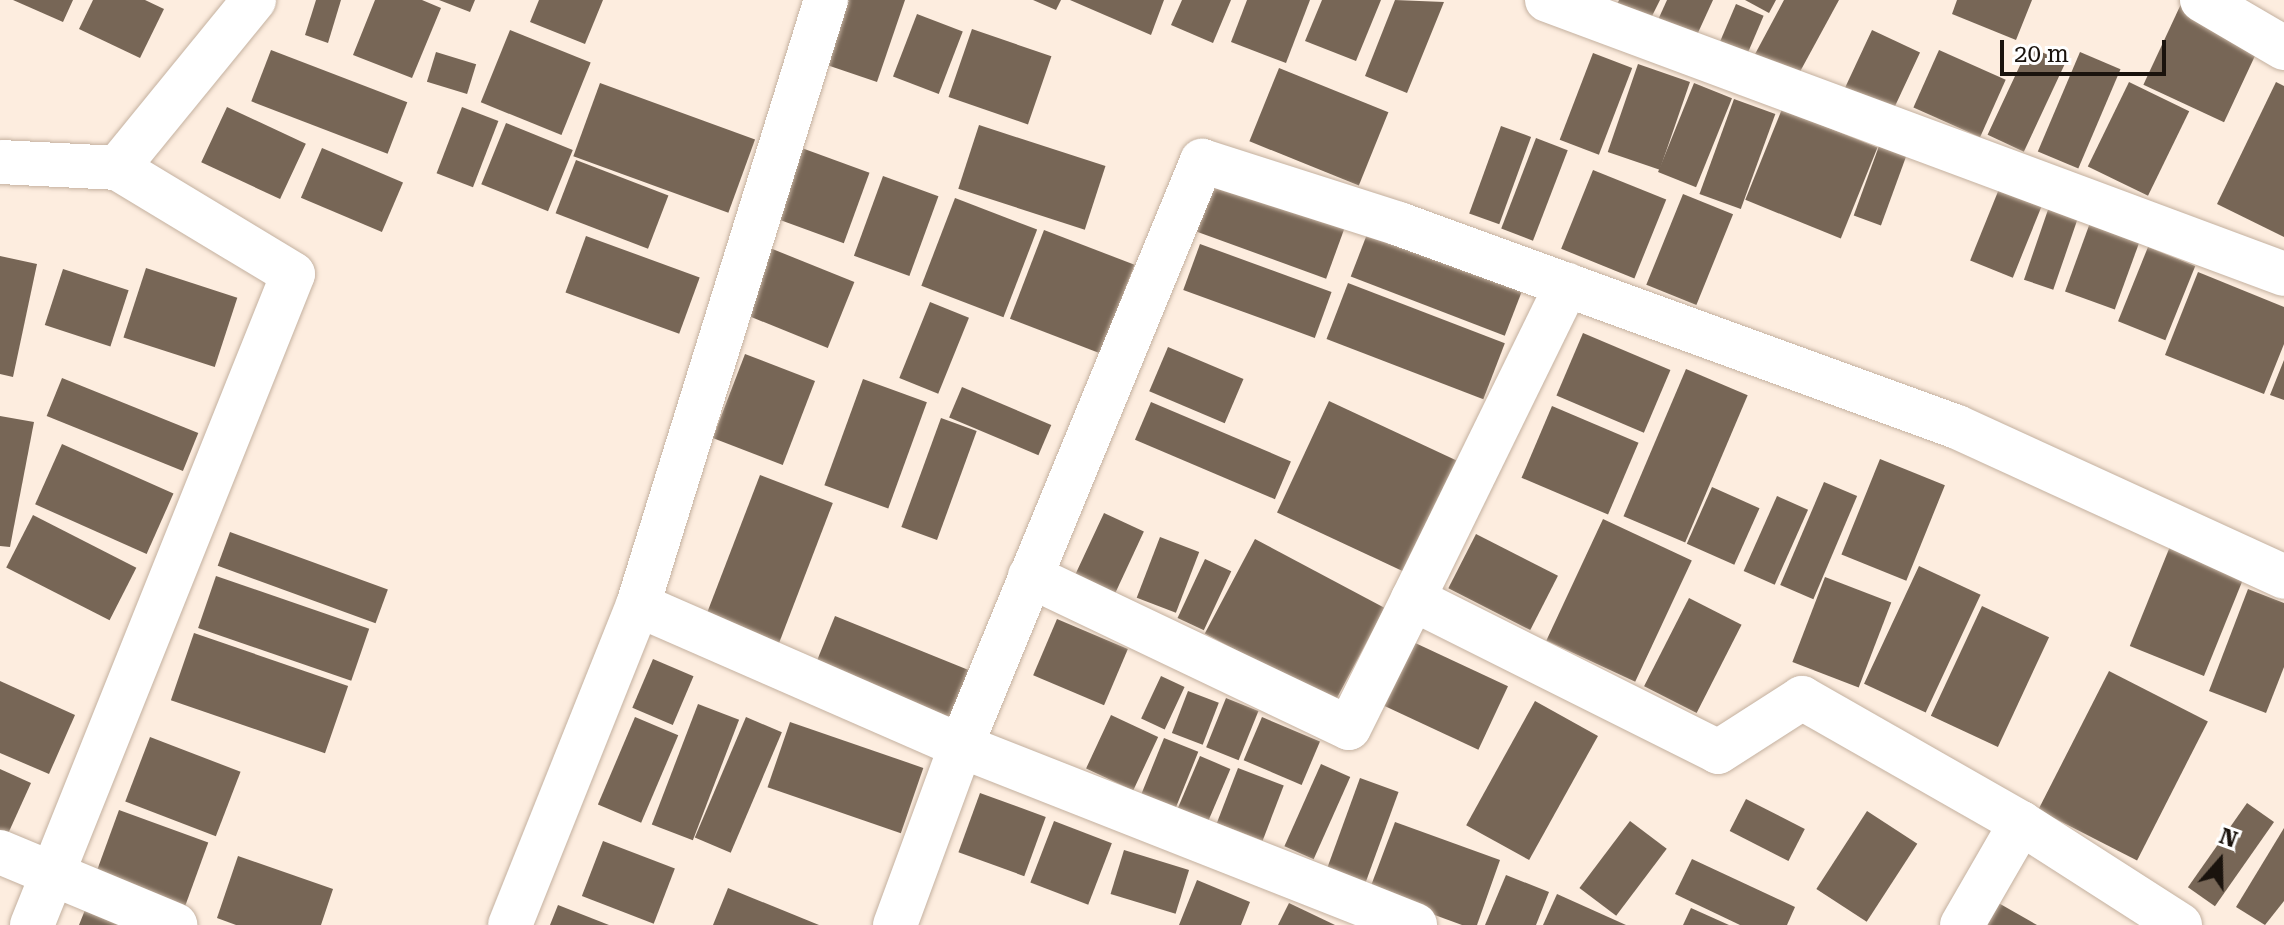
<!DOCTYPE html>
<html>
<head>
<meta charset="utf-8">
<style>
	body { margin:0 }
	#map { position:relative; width:2284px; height:925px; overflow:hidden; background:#fdeddf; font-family:"Roboto Serif",serif }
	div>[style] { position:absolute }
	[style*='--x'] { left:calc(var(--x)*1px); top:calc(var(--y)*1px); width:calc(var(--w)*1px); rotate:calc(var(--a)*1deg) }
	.building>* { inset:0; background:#776656; transform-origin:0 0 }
	.roads { filter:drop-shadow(0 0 2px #c4b1a0) drop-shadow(0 0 2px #c4b1a0) }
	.minor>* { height:44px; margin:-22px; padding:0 22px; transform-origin:22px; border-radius:22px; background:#fff }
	span { translate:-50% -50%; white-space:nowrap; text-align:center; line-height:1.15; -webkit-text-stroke:8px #fff; paint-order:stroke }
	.north { position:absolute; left:2180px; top:821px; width:80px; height:80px; -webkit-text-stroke:6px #fff; paint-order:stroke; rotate:20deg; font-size:22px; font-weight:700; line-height:32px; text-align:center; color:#1a130d }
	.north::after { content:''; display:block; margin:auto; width:28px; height:36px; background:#1a130d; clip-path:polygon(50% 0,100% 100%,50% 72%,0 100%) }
	.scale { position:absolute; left:2000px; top:40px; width:166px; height:36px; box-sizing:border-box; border:4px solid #1a130d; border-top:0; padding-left:10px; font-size:24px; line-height:28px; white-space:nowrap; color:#1a130d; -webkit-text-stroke:6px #fff; paint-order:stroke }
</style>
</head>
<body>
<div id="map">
	<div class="building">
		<div style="clip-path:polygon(13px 0,73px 0,63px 22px)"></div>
		<div style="clip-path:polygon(93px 0,145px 0,164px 9px,140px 58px,79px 29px)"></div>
		<div style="clip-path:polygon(316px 0,341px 0,328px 43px,305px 35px)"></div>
		<div style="clip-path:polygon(375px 0,422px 0,441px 8px,412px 78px,353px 55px)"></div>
		<div style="clip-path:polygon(439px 0,475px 0,470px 12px)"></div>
		<div style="clip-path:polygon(539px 0,603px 0,585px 44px,530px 22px)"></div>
		<div style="clip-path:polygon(846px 0,905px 0,877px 82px,824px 64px)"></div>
		<div style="clip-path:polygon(1033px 0,1061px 0,1056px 10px)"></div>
		<div style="clip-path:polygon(1070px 0,1164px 0,1151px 35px)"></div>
		<div style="clip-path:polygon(1182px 0,1231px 0,1213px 43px,1171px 25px)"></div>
		<div style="clip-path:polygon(1247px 0,1310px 0,1286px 63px,1231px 42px)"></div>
		<div style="clip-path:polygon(1322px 0,1381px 0,1356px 61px,1305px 41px)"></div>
		<div style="clip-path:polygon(1395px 0,1444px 2px,1407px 93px,1365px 76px)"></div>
		<div style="clip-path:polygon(1619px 0,1660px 0,1646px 28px,1613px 13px)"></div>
		<div style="clip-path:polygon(1667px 0,1713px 0,1691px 48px,1653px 31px)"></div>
		<div style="clip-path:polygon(1745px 0,1776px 0,1769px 13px)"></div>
		<div style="clip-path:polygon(1784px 0,1839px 0,1796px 79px,1754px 56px)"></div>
		<div style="clip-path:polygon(1957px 0,2032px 0,2016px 40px,1952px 14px)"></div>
		<div style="left:1736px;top:4px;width:30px;height:50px;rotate:23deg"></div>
		<div style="left:2181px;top:4px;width:89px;height:89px;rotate:25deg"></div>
		<div style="left:917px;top:14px;width:49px;height:67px;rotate:21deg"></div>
		<div style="left:972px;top:29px;width:84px;height:72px;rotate:19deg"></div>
		<div style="left:510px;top:30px;width:87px;height:78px;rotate:22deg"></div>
		<div style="left:1872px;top:30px;width:53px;height:66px;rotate:25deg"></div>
		<div style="left:2029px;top:46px;width:40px;height:98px;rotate:25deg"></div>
		<div style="left:271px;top:50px;width:146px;height:55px;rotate:21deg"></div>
		<div style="left:1939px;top:50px;width:73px;height:63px;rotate:24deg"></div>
		<div style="left:436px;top:52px;width:42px;height:31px;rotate:17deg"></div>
		<div style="left:2080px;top:52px;width:44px;height:108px;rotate:23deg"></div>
		<div style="left:1593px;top:53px;width:42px;height:93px;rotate:21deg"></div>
		<div style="left:1638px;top:64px;width:55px;height:93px;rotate:19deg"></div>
		<div style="left:1279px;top:68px;width:118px;height:79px;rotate:22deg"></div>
		<div style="left:2129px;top:82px;width:67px;height:94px;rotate:26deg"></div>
		<div style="clip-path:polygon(2276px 82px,2284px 86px,2284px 237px,2217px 204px)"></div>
		<div style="left:600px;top:83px;width:165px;height:78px;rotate:20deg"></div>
		<div style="left:1694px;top:83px;width:41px;height:96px;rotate:22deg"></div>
		<div style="left:1734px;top:99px;width:44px;height:101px;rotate:20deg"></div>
		<div style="left:227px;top:107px;width:87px;height:61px;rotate:25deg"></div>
		<div style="left:462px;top:107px;width:39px;height:71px;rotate:21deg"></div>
		<div style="left:1782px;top:109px;width:103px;height:98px;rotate:22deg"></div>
		<div style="left:506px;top:123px;width:72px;height:66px;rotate:22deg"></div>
		<div style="left:979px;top:125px;width:133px;height:67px;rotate:18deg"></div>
		<div style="left:1501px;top:126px;width:32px;height:93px;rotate:20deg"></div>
		<div style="left:1536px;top:138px;width:34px;height:97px;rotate:21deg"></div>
		<div style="left:1879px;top:146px;width:29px;height:74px;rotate:20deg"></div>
		<div style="left:799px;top:147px;width:75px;height:75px;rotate:20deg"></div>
		<div style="left:322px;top:148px;width:88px;height:54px;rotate:23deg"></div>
		<div style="left:576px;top:160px;width:99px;height:57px;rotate:21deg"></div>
		<div style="left:1593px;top:170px;width:79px;height:85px;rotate:22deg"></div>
		<div style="left:1211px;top:174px;width:144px;height:59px;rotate:20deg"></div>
		<div style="left:883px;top:176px;width:59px;height:85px;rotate:20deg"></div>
		<div style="left:1999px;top:189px;width:46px;height:77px;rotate:22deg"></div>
		<div style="left:1683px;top:194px;width:54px;height:98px;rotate:22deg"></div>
		<div style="left:955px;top:198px;width:88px;height:94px;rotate:21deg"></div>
		<div style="left:2050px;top:204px;width:31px;height:80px;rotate:19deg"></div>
		<div style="left:2091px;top:220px;width:53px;height:76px;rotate:20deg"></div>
		<div style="left:1369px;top:229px;width:165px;height:51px;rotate:21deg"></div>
		<div style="left:1044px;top:230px;width:97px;height:95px;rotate:21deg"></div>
		<div style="left:586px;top:236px;width:121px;height:60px;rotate:20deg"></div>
		<div style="left:1200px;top:244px;width:140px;height:49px;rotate:20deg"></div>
		<div style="left:2148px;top:247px;width:51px;height:80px;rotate:22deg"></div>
		<div style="left:770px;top:248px;width:91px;height:71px;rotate:22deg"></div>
		<div style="clip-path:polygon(0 256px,37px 264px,13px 377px,0 374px)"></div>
		<div style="left:146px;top:268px;width:96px;height:73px;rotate:18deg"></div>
		<div style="left:63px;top:269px;width:69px;height:59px;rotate:18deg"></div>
		<div style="clip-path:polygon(2198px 272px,2284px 307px,2284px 344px,2264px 394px,2165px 355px)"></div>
		<div style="left:1348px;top:283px;width:168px;height:60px;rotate:21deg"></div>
		<div style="left:930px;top:302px;width:42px;height:82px;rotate:22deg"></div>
		<div style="left:1583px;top:333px;width:95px;height:68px;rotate:23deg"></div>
		<div style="left:1168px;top:347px;width:82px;height:48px;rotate:23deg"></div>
		<div style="left:745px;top:354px;width:75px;height:90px;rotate:21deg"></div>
		<div style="clip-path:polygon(2284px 360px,2284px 400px,2270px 395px)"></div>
		<div style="left:1686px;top:369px;width:67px;height:160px;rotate:23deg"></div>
		<div style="left:62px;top:378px;width:147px;height:41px;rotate:22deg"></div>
		<div style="left:863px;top:379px;width:68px;height:113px;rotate:20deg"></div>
		<div style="left:962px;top:387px;width:97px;height:33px;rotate:23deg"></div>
		<div style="left:1329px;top:401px;width:152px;height:123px;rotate:25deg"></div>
		<div style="left:1151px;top:402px;width:152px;height:41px;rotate:23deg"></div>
		<div style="left:1552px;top:406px;width:94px;height:78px;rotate:23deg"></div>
		<div style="clip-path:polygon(0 416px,34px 422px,10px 547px,0 546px)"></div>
		<div style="left:941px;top:418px;width:38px;height:116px;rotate:20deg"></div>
		<div style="left:62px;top:444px;width:122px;height:66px;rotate:24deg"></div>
		<div style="left:1880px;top:459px;width:70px;height:103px;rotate:22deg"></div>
		<div style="left:760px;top:475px;width:78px;height:157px;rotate:21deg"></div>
		<div style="left:1824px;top:482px;width:36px;height:112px;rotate:23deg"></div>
		<div style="left:1712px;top:487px;width:52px;height:62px;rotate:24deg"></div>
		<div style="left:1777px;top:496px;width:34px;height:82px;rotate:24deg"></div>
		<div style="left:1104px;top:513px;width:44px;height:77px;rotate:25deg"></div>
		<div style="left:33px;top:515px;width:116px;height:59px;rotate:27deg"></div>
		<div style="left:1603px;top:519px;width:98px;height:134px;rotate:25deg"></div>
		<div style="left:230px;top:532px;width:168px;height:36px;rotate:20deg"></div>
		<div style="left:1476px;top:534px;width:92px;height:61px;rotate:27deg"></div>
		<div style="left:1160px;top:537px;width:42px;height:65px;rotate:21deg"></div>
		<div style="left:1255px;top:539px;width:147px;height:107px;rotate:28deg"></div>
		<div style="left:2171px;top:544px;width:80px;height:110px;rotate:22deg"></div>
		<div style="left:1205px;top:559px;width:29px;height:65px;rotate:25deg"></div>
		<div style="left:1919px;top:566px;width:68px;height:130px;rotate:25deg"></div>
		<div style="left:216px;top:576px;width:162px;height:55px;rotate:19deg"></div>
		<div style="left:1825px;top:577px;width:71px;height:91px;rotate:21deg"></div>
		<div style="clip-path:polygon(2248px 589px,2284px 603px,2284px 667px,2266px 713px,2209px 691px)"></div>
		<div style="left:1689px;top:598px;width:59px;height:99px;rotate:27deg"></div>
		<div style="left:1982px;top:606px;width:74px;height:121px;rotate:25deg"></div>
		<div style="left:835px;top:616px;width:148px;height:52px;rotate:22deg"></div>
		<div style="left:1057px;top:619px;width:77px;height:61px;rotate:23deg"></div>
		<div style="left:194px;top:633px;width:163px;height:71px;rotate:19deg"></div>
		<div style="left:1411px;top:641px;width:107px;height:70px;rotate:25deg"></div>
		<div style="left:653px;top:659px;width:44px;height:53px;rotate:23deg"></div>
		<div style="left:2109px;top:671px;width:111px;height:156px;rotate:27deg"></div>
		<div style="left:1161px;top:676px;width:26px;height:47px;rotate:25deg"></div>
		<div style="clip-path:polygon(0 681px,75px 715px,49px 774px,0 753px)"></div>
		<div style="left:1188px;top:691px;width:33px;height:45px;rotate:21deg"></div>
		<div style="left:1226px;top:698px;width:35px;height:53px;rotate:22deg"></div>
		<div style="left:1535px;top:701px;width:72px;height:142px;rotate:29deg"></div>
		<div style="left:698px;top:704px;width:44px;height:129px;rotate:21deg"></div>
		<div style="left:1111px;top:715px;width:52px;height:59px;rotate:25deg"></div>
		<div style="left:635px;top:717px;width:47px;height:95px;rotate:23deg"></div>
		<div style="left:746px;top:717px;width:39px;height:131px;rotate:23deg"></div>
		<div style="left:1262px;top:717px;width:63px;height:47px;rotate:23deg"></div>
		<div style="left:790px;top:722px;width:141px;height:69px;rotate:19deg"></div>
		<div style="left:150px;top:737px;width:97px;height:69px;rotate:21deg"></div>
		<div style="left:1164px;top:738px;width:37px;height:65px;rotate:22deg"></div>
		<div style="left:1200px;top:756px;width:33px;height:65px;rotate:23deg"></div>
		<div style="left:1321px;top:764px;width:32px;height:90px;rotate:24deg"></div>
		<div style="left:1238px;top:768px;width:49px;height:59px;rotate:21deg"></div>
		<div style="clip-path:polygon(0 769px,31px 783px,2px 847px,0 846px)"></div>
		<div style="left:1360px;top:778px;width:41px;height:96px;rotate:20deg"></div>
		<div style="left:980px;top:793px;width:70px;height:63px;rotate:20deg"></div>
		<div style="left:1746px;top:799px;width:66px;height:36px;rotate:27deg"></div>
		<div style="left:2247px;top:803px;width:33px;height:103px;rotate:35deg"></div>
		<div style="left:119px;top:810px;width:95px;height:82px;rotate:20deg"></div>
		<div style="left:1867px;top:811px;width:60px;height:93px;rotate:33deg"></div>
		<div style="left:1054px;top:821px;width:62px;height:66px;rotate:21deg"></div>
		<div style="left:1630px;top:821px;width:46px;height:84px;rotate:37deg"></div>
		<div style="clip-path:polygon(1395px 822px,1500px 860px,1477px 925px,1462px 925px,1369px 891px)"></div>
		<div style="clip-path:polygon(2284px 828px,2284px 901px,2265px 925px,2236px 907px)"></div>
		<div style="left:603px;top:841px;width:77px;height:59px;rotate:21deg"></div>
		<div style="left:1124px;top:850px;width:68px;height:46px;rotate:17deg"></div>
		<div style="clip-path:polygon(238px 856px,333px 889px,321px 925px,236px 925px,217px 918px)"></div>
		<div style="clip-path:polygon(1692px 859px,1795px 907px,1787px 925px,1740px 925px,1675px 894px)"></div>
		<div style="clip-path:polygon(1506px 875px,1549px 892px,1536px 925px,1485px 925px)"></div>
		<div style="clip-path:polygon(1197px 880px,1250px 902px,1241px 925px,1179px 925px)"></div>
		<div style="clip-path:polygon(728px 888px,819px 925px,713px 925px)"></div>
		<div style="clip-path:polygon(1557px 894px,1626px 925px,1543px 925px)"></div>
		<div style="clip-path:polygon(1995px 901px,2037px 925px,1981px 925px)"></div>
		<div style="clip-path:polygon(1289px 903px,1335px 925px,1278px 925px)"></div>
		<div style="clip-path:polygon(558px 905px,609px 925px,550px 925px)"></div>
		<div style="clip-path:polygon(1691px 908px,1729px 925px,1683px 925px)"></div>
		<div style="clip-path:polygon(85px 910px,121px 925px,79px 925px)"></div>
	</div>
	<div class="roads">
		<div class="minor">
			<div style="--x:1547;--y:0;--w:786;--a:20.39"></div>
			<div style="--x:2202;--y:0;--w:95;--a:30.3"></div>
			<div style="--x:0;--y:162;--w:117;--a:2.9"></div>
			<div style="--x:117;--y:168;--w:217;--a:-50.8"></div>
			<div style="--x:1030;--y:576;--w:353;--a:25.5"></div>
			<div style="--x:1349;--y:728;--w:144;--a:-63.6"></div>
			<div style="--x:1413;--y:599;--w:341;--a:26.6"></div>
			<div style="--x:1718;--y:752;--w:100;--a:-32.7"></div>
			<div style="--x:1802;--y:698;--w:252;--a:29.7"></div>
			<div style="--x:2021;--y:823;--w:189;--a:32.7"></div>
			<div style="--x:1413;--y:599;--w:350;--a:-63.9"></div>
			<div style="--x:638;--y:605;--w:352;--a:23.6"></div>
			<div style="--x:961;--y:746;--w:488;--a:21.5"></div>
			<div style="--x:0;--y:852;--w:190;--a:22.6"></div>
			<div style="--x:32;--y:925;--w:701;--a:-68.15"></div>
			<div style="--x:293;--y:274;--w:205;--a:-148.9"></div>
			<div style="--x:510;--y:925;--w:345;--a:-68.2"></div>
			<div style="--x:638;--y:605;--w:634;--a:-72.74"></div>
			<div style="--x:895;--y:925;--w:191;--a:-69.8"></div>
			<div style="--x:961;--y:746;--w:633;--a:-67.61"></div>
			<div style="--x:1202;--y:161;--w:207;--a:17.7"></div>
			<div style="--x:1399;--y:224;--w:594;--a:19.99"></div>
			<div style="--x:1957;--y:427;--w:360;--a:24.6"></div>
			<div style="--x:1962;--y:925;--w:118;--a:-60"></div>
		</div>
	</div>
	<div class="north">N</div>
	<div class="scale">20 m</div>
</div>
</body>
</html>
